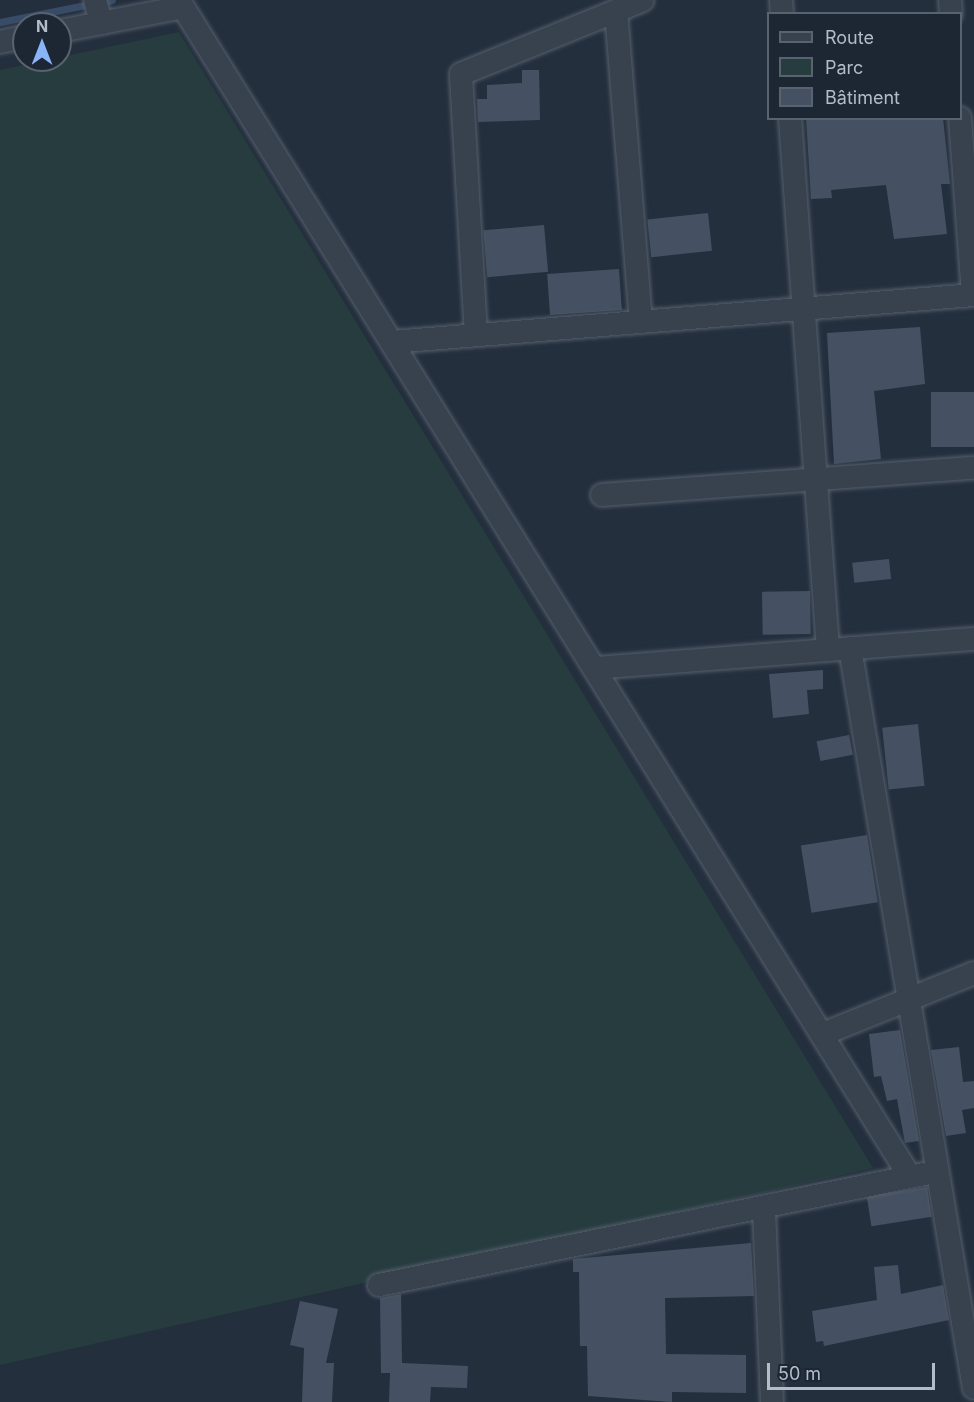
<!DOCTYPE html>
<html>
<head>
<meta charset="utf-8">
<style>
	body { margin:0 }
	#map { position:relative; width:974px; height:1402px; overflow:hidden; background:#242f3e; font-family:Inter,sans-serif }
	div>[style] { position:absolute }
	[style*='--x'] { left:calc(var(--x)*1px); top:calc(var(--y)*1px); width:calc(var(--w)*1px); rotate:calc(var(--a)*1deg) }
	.green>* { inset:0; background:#263c3f }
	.stream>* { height:7px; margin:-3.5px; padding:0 3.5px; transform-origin:3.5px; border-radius:3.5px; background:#394c67 }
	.building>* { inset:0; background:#455162; transform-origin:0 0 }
	.roads { filter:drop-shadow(0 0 2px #565f6c) drop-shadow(0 0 2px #565f6c) }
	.street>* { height:22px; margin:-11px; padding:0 11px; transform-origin:11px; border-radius:11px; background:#38414e }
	span { translate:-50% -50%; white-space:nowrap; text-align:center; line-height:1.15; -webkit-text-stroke:4.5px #1d2633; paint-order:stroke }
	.legend { position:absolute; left:767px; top:12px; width:195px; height:108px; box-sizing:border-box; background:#1d2633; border:2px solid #59626f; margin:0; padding:8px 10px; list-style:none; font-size:18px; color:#b4bcc9 }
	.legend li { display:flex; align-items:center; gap:12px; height:30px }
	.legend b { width:30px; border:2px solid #59626f }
	.north { position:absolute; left:12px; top:12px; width:60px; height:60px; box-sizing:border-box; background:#1d2633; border:2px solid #59626f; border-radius:50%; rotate:0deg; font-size:16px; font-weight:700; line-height:24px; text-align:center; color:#b4bcc9 }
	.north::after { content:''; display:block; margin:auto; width:21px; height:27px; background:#8ab4f8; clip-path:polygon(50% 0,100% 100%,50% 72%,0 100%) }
	.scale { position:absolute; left:767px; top:1363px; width:168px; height:27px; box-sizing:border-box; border:3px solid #b4bcc9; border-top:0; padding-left:8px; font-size:18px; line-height:21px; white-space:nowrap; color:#b4bcc9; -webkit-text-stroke:4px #1d2633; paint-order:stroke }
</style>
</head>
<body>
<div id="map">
	<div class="green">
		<div style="clip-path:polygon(179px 32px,873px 1168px,0 1365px,0 70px)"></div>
	</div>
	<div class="stream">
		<div style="--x:108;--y:1;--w:4;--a:-14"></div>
		<div style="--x:0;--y:22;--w:87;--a:-11.3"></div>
	</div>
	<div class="building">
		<div style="clip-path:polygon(522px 70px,539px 70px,540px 120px,478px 122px,477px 99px,487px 99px,487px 85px,522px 83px)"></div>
		<div style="clip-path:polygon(806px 118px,943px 118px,950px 184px,941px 184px,947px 234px,894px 239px,886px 185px,831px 190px,832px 198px,811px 199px)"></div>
		<div style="left:708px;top:213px;width:38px;height:61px;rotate:84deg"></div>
		<div style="left:544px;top:225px;width:47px;height:61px;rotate:85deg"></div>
		<div style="left:619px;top:269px;width:41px;height:72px;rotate:86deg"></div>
		<div style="clip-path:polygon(920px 327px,925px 384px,874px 391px,881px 459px,834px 464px,827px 333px)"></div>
		<div style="left:974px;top:392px;width:55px;height:43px;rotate:90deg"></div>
		<div style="left:889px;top:559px;width:20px;height:37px;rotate:84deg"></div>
		<div style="left:810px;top:591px;width:43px;height:48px;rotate:89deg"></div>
		<div style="clip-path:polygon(823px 670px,823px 689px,807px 690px,809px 714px,773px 718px,769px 674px)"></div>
		<div style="left:918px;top:724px;width:62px;height:36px;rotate:84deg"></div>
		<div style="left:849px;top:735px;width:20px;height:33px;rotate:79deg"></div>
		<div style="left:867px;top:835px;width:68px;height:67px;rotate:81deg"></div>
		<div style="clip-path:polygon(900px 1030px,919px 1141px,905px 1143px,897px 1099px,887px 1101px,881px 1076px,874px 1077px,869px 1034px)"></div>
		<div style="clip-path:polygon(959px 1047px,963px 1082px,974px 1081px,974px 1108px,962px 1110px,966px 1133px,946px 1136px,931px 1050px)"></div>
		<div style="left:927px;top:1187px;width:30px;height:61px;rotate:81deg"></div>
		<div style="clip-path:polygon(751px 1243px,754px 1296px,665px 1298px,666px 1354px,746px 1355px,746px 1393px,672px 1392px,672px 1402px,588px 1396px,587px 1346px,580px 1346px,579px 1272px,573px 1272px,573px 1259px)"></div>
		<div style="clip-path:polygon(898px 1265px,901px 1294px,943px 1285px,949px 1320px,824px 1346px,823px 1341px,816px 1342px,812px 1311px,877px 1300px,874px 1267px)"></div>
		<div style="clip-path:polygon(401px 1294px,402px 1363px,468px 1366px,467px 1388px,431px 1387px,430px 1402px,389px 1402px,390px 1373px,381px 1373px,380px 1298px)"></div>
		<div style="clip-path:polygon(300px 1301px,338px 1309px,326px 1363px,334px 1363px,332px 1402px,302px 1402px,304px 1348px,290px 1345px)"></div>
	</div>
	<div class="roads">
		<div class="street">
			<div style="--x:95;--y:0;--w:24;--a:75"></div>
			<div style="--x:781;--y:0;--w:14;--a:86"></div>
			<div style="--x:950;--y:0;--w:14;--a:86"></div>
			<div style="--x:616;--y:11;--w:312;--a:85.4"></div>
			<div style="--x:60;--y:31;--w:125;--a:-11"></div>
			<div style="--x:183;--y:7;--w:1377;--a:58.14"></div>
			<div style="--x:0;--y:42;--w:25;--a:-12"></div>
			<div style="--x:790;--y:118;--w:533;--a:85.91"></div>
			<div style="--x:960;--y:118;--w:177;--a:85.8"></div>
			<div style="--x:476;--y:335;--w:261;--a:-93.3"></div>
			<div style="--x:461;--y:74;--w:196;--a:-22.1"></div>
			<div style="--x:392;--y:342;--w:584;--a:-4.62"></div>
			<div style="--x:602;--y:495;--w:373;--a:-4.2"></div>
			<div style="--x:850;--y:648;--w:750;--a:80.49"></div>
			<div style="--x:594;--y:668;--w:381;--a:-4.4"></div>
			<div style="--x:823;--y:1034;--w:163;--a:-22"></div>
			<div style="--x:764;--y:1210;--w:192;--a:87.6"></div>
			<div style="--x:379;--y:1285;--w:556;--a:-11.51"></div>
		</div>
	</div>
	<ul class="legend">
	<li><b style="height:8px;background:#38414e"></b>Route</li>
	<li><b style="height:16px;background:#263c3f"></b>Parc</li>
	<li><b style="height:16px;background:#455162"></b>Bâtiment</li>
	</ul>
	<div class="north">N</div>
	<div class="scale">50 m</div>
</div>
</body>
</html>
